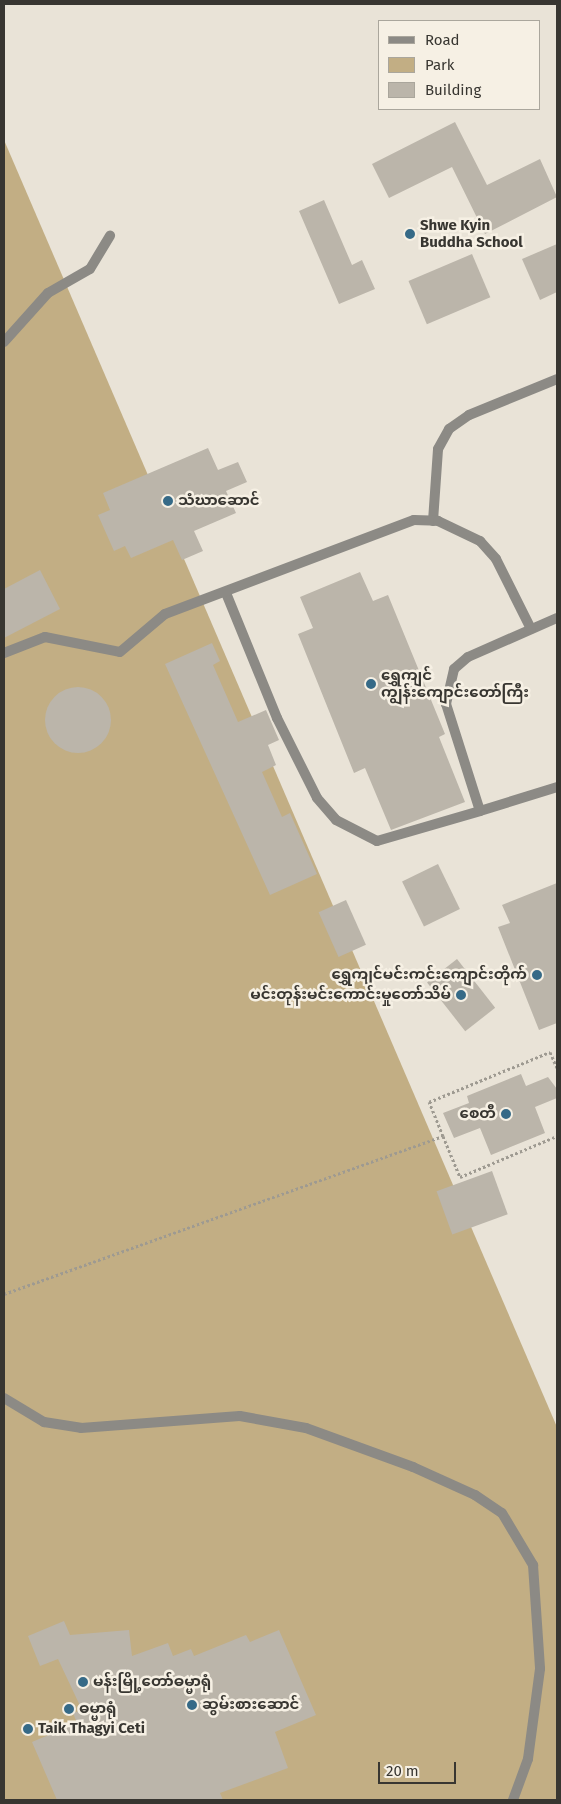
<!DOCTYPE html>
<html>
<head>
<meta charset="utf-8">
<style>
	body { margin:0 }
	#map { position:relative; width:561px; height:1804px; overflow:hidden; background:#e9e3d7; font-family:"Fira Sans","Noto Sans Myanmar",sans-serif }
	div>[style] { position:absolute }
	[style*='--x'] { left:calc(var(--x)*1px); top:calc(var(--y)*1px); width:calc(var(--w)*1px); rotate:calc(var(--a)*1deg) }
	.green>* { inset:0; background:#c2ae84 }
	.building>* { inset:0; background:#bbb5aa; transform-origin:0 0 }
	.round { border-radius:50% }
	.path>* { height:3px; margin-top:-1.5px; transform-origin:0; background:repeating-linear-gradient(90deg,#9e9a91 0 2.5px,transparent 0 5px) }
	.lane>* { height:10px; margin:-5px; padding:0 5px; transform-origin:5px; border-radius:5px; background:#8c8a85 }
	.street>* { height:10px; margin:-5px; padding:0 5px; transform-origin:5px; border-radius:5px; background:#8c8a85 }
	.dots>* { width:14px; height:14px; translate:-50% -50%; box-sizing:border-box; border:2px solid #f6f0e4; border-radius:50% }
	span { translate:-50% -50%; white-space:nowrap; text-align:center; line-height:1.15; -webkit-text-stroke:5px #f6f0e4; paint-order:stroke }
	.poi-label { font-size:15px; color:#383631; font-weight:700 }
	.left { translate:0 -50%; text-align:left }
	.right { translate:-100% -50%; text-align:right }
	.frame { position:absolute; inset:0; border:5px solid #383631; pointer-events:none }
	.legend { position:absolute; left:378px; top:20px; width:162px; height:90px; box-sizing:border-box; background:#f6f0e4; border:1px solid #aaa69c; margin:0; padding:6px 9px; list-style:none; font-size:15px; color:#383631 }
	.legend li { display:flex; align-items:center; gap:10px; height:25px }
	.legend b { width:25px; border:1px solid #aaa69c }
	.scale { position:absolute; left:378px; top:1762px; width:78px; height:22px; box-sizing:border-box; border:2px solid #383631; border-top:0; padding-left:6px; font-size:15px; line-height:18px; white-space:nowrap; color:#383631; -webkit-text-stroke:4px #f6f0e4; paint-order:stroke }
</style>
</head>
<body>
<div id="map">
	<div class="green">
		<div style="clip-path:polygon(4px 140px,557px 1427px,557px 1800px,4px 1800px)"></div>
	</div>
	<div class="building">
		<div style="clip-path:polygon(455px 122px,487px 185px,540px 159px,557px 197px,485px 234px,452px 167px,389px 198px,372px 164px)"></div>
		<div style="clip-path:polygon(324px 200px,352px 265px,362px 260px,375px 289px,339px 304px,299px 211px)"></div>
		<div style="clip-path:polygon(557px 244px,557px 292px,540px 300px,522px 259px)"></div>
		<div style="left:472px;top:254px;width:47px;height:69px;rotate:67deg"></div>
		<div style="clip-path:polygon(208px 448px,218px 470px,238px 462px,247px 482px,226px 491px,236px 513px,194px 531px,203px 551px,182px 560px,173px 540px,131px 558px,125px 546px,114px 551px,98px 515px,110px 510px,103px 493px)"></div>
		<div style="clip-path:polygon(40px 570px,60px 609px,4px 638px,4px 589px)"></div>
		<div style="clip-path:polygon(360px 572px,373px 601px,388px 595px,445px 734px,439px 737px,465px 802px,391px 830px,365px 768px,354px 773px,298px 634px,313px 628px,300px 597px)"></div>
		<div style="clip-path:polygon(212px 643px,220px 661px,213px 665px,238px 722px,266px 710px,279px 740px,268px 745px,276px 765px,262px 772px,282px 817px,290px 813px,317px 874px,270px 895px,165px 664px)"></div>
		<div class="round" style="left:45px;top:687px;width:66px;height:66px"></div>
		<div style="left:438px;top:864px;width:50px;height:40px;rotate:64deg"></div>
		<div style="clip-path:polygon(557px 883px,557px 1023px,539px 1030px,498px 927px,510px 923px,502px 905px)"></div>
		<div style="left:346px;top:900px;width:49px;height:30px;rotate:66deg"></div>
		<div style="left:457px;top:959px;width:62px;height:38px;rotate:52deg"></div>
		<div style="clip-path:polygon(521px 1074px,526px 1086px,548px 1077px,557px 1089px,557px 1098px,535px 1107px,545px 1133px,491px 1155px,480px 1128px,454px 1138px,443px 1113px,469px 1103px,467px 1096px)"></div>
		<div style="left:492px;top:1171px;width:46px;height:59px;rotate:70deg"></div>
		<div style="clip-path:polygon(64px 1621px,70px 1635px,129px 1630px,132px 1656px,168px 1643px,173px 1656px,191px 1649px,194px 1656px,246px 1635px,250px 1642px,279px 1630px,316px 1715px,275px 1732px,288px 1768px,220px 1793px,223px 1800px,57px 1800px,32px 1742px,77px 1723px,73px 1713px,82px 1710px,58px 1659px,40px 1666px,28px 1636px)"></div>
	</div>
	<div class="path">
		<div style="--x:443;--y:1136;--w:44;--a:67.5"></div>
		<div style="--x:460;--y:1177;--w:105;--a:-22.9"></div>
		<div style="--x:4;--y:1294;--w:467;--a:-19.8"></div>
		<div style="--x:443;--y:1136;--w:37;--a:-112"></div>
		<div style="--x:429;--y:1102;--w:131;--a:-22.5"></div>
		<div style="--x:550;--y:1052;--w:17;--a:66"></div>
	</div>
	<div class="lane">
		<div style="--x:480;--y:811;--w:81;--a:-17.3"></div>
	</div>
	<div class="street">
		<div style="--x:4;--y:342;--w:66;--a:-48.1"></div>
		<div style="--x:48;--y:293;--w:48;--a:-29.7"></div>
		<div style="--x:90;--y:269;--w:39;--a:-59"></div>
		<div style="--x:433;--y:521;--w:72;--a:-86"></div>
		<div style="--x:438;--y:449;--w:23;--a:-61"></div>
		<div style="--x:449;--y:429;--w:24;--a:-35"></div>
		<div style="--x:469;--y:415;--w:95;--a:-22.2"></div>
		<div style="--x:226;--y:593;--w:135;--a:67.8"></div>
		<div style="--x:277;--y:718;--w:89;--a:63.4"></div>
		<div style="--x:317;--y:798;--w:29;--a:49"></div>
		<div style="--x:336;--y:820;--w:46;--a:27.1"></div>
		<div style="--x:377;--y:841;--w:107;--a:-16.2"></div>
		<div style="--x:480;--y:811;--w:112;--a:-107.6"></div>
		<div style="--x:446;--y:704;--w:36;--a:-77"></div>
		<div style="--x:454;--y:669;--w:18;--a:-41"></div>
		<div style="--x:468;--y:657;--w:97;--a:-23.7"></div>
		<div style="--x:4;--y:653;--w:44;--a:-21.3"></div>
		<div style="--x:45;--y:637;--w:76;--a:11.3"></div>
		<div style="--x:120;--y:652;--w:59;--a:-40.2"></div>
		<div style="--x:165;--y:614;--w:266;--a:-20.7"></div>
		<div style="--x:414;--y:520;--w:24;--a:2"></div>
		<div style="--x:438;--y:521;--w:47;--a:25.5"></div>
		<div style="--x:480;--y:541;--w:24;--a:48"></div>
		<div style="--x:496;--y:559;--w:78;--a:63.4"></div>
		<div style="--x:4;--y:1398;--w:47;--a:31"></div>
		<div style="--x:44;--y:1422;--w:37;--a:9"></div>
		<div style="--x:81;--y:1428;--w:159;--a:-4.3"></div>
		<div style="--x:240;--y:1416;--w:67;--a:10.3"></div>
		<div style="--x:306;--y:1428;--w:114;--a:20"></div>
		<div style="--x:413;--y:1467;--w:68;--a:24.3"></div>
		<div style="--x:475;--y:1495;--w:32;--a:34"></div>
		<div style="--x:502;--y:1513;--w:61;--a:59.2"></div>
		<div style="--x:533;--y:1565;--w:104;--a:86.1"></div>
		<div style="--x:540;--y:1669;--w:91;--a:97.6"></div>
		<div style="--x:528;--y:1759;--w:44;--a:110.1"></div>
	</div>
	<div class="dots">
		<div style="left:410px;top:234px;background:#366a87"></div>
		<div style="left:168px;top:501px;background:#366a87"></div>
		<div style="left:371px;top:684px;background:#366a87"></div>
		<div style="left:537px;top:975px;background:#366a87"></div>
		<div style="left:461px;top:995px;background:#366a87"></div>
		<div style="left:506px;top:1114px;background:#366a87"></div>
		<div style="left:83px;top:1682px;background:#366a87"></div>
		<div style="left:192px;top:1705px;background:#366a87"></div>
		<div style="left:69px;top:1709px;background:#366a87"></div>
		<div style="left:28px;top:1729px;background:#366a87"></div>
	</div>
	<div class="poi-label">
		<span class="left" style="left:420px;top:234px">Shwe Kyin<br>Buddha School</span>
		<span class="left" style="left:178px;top:501px">သံဃာဆောင်</span>
		<span class="left" style="left:381px;top:684px">ရွှေကျင်<br>ကျွန်းကျောင်းတော်ကြီး</span>
		<span class="right" style="left:527px;top:975px">ရွှေကျင်မင်းကင်းကျောင်းတိုက်</span>
		<span class="right" style="left:451px;top:995px">မင်းတုန်းမင်းကောင်းမှုတော်သိမ်</span>
		<span class="right" style="left:496px;top:1114px">စေတီ</span>
		<span class="left" style="left:93px;top:1682px">မန်းမြို့တော်ဓမ္မာရုံ</span>
		<span class="left" style="left:202px;top:1705px">ဆွမ်းစားဆောင်</span>
		<span class="left" style="left:79px;top:1709px">ဓမ္မာရုံ</span>
		<span class="left" style="left:38px;top:1729px">Taik Thagyi Ceti</span>
	</div>
	<div class="frame"></div>
	<ul class="legend">
	<li><b style="height:6px;background:#8c8a85"></b>Road</li>
	<li><b style="height:14px;background:#c2ae84"></b>Park</li>
	<li><b style="height:14px;background:#bbb5aa"></b>Building</li>
	</ul>
	<div class="scale">20 m</div>
</div>
</body>
</html>
